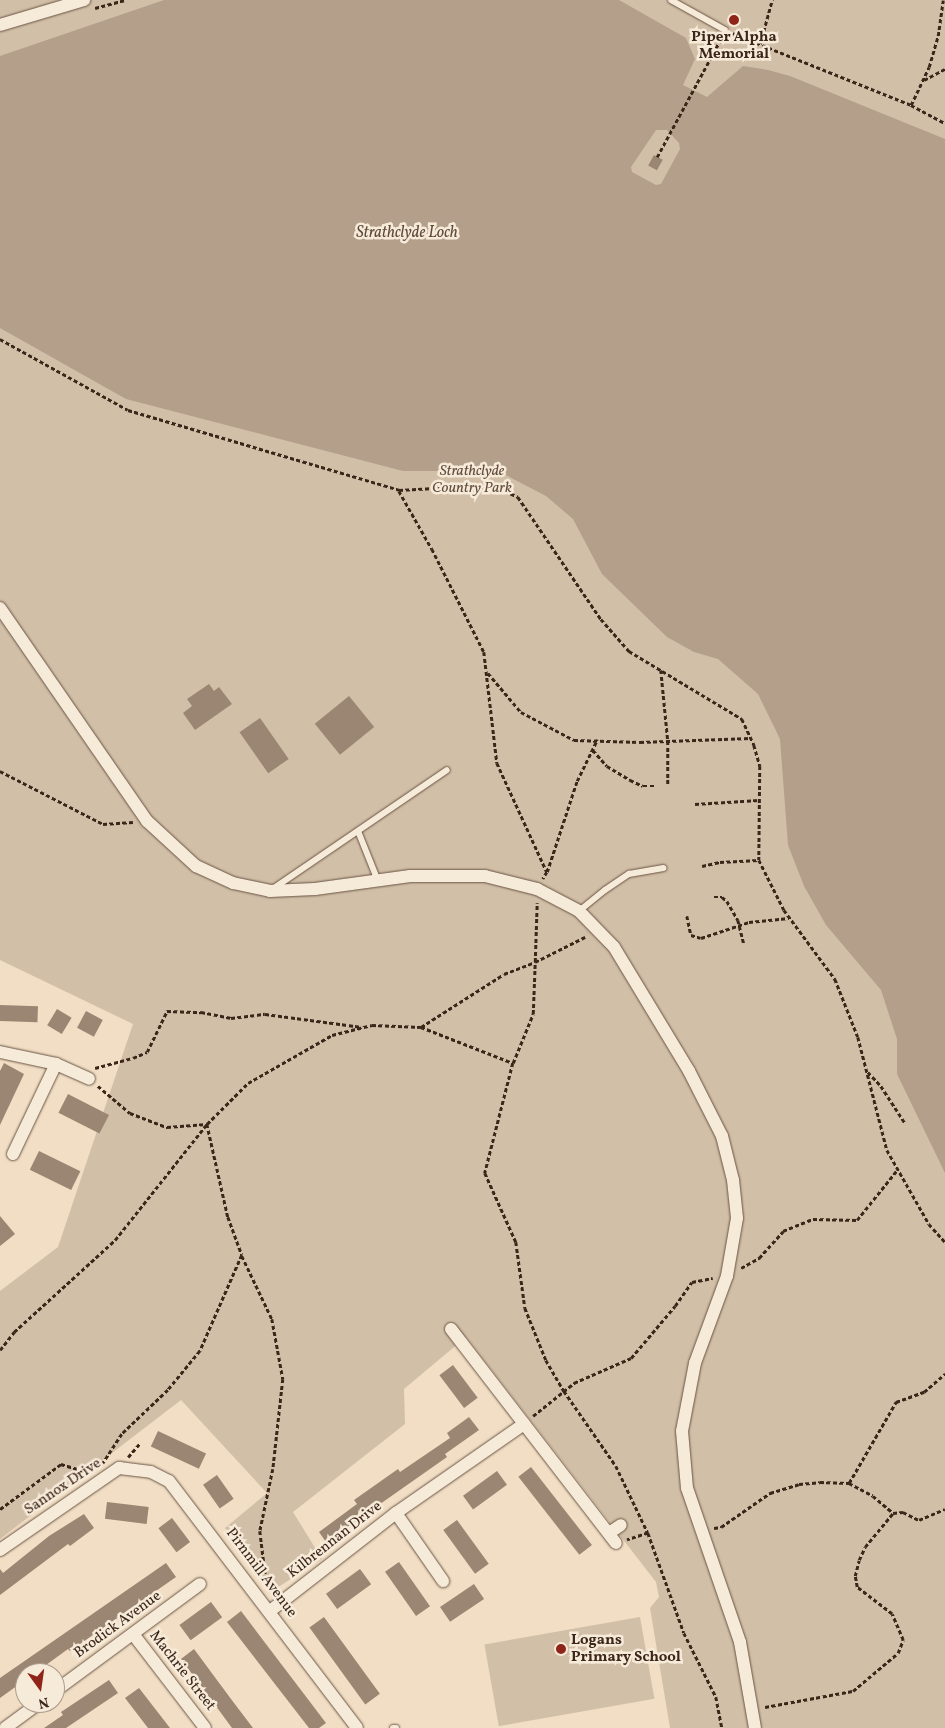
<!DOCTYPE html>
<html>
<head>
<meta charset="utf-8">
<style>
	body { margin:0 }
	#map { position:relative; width:945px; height:1728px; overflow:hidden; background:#f1dec4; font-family:Vollkorn,serif }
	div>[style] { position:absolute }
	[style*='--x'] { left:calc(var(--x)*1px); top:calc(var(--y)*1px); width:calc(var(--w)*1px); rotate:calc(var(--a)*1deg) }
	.green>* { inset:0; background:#d2bfa7; transform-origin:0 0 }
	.water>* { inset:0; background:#b39f8a }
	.building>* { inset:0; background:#9a8672; transform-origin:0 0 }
	.path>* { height:2.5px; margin-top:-1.25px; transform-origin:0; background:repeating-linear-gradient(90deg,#3c261a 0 4px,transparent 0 6.5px) }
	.roads { filter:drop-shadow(0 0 1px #695444) drop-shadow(0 0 1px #695444) }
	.service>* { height:6px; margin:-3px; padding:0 3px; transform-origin:3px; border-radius:3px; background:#f6ead9 }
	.minor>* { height:12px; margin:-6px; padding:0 6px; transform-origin:6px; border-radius:6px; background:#f6ead9 }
	.dots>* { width:14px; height:14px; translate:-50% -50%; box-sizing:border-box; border:2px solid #f6ead9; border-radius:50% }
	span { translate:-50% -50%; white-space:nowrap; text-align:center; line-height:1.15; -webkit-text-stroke:5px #f6ead9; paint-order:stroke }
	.poi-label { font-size:15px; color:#3c261a; font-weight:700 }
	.left { translate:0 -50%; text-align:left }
	.park-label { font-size:15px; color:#624c3d; font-style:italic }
	.street-label { font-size:15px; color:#3c261a }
	.water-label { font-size:16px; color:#604a3c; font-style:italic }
	.north { position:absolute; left:15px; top:1663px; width:50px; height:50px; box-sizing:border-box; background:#f6ead9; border:1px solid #ac9c8d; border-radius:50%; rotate:166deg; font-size:14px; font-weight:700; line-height:20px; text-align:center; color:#3c261a }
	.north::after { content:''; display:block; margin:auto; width:18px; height:22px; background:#8f2418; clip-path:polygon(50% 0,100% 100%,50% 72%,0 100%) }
</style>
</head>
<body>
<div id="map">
	<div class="green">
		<div style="clip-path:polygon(0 0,945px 0,945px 1728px,670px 1728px,650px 1608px,659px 1597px,656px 1582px,466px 1337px,404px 1389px,405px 1424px,293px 1512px,322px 1559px,272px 1591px,225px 1528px,267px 1493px,181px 1400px,0 1539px,0 1291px,58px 1247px,133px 1024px,0 960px)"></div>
		<div style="left:640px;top:1617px;width:83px;height:158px;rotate:80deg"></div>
	</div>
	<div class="water">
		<div style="clip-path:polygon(evenodd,164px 0,619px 0,686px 38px,695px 59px,683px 85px,707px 97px,743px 66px,768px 70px,790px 76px,945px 139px,945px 1173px,897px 1074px,897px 1039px,881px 990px,826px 925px,804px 886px,788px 845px,780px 739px,758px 694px,718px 659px,694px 652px,667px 637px,602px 574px,573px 519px,546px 496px,494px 469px,463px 471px,403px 471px,126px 399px,0 328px,0 56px,164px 0,656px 130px,667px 130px,679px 143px,680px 149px,661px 184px,656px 185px,632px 172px,631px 167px,656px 130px)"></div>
	</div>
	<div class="building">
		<div style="left:654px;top:155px;width:10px;height:12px;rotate:29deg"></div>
		<div style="clip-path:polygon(209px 684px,214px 691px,219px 687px,232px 704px,195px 730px,183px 713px,192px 706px,187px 699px)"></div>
		<div style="left:349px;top:696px;width:40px;height:44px;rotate:51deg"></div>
		<div style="left:260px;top:718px;width:50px;height:25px;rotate:55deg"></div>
		<div style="left:0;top:1005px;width:38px;height:16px;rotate:2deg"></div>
		<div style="left:57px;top:1009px;width:17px;height:19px;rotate:31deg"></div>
		<div style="left:86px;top:1011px;width:19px;height:19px;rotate:28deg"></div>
		<div style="clip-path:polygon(4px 1063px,24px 1074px,0 1125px,0 1071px)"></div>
		<div style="left:68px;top:1094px;width:46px;height:21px;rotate:27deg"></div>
		<div style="left:39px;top:1151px;width:46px;height:21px;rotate:26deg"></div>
		<div style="clip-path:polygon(0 1216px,15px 1234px,0 1246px)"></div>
		<div style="left:453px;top:1365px;width:41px;height:17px;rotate:53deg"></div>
		<div style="clip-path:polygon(469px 1417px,479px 1430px,445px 1454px,447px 1457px,326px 1542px,319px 1532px,357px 1504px,354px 1500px,398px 1469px,400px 1472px,450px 1438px,447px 1433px)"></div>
		<div style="left:158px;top:1431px;width:53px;height:17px;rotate:25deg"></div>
		<div style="left:531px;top:1467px;width:99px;height:16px;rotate:52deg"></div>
		<div style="left:497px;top:1471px;width:17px;height:42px;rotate:54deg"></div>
		<div style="left:217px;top:1475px;width:29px;height:17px;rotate:55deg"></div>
		<div style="left:107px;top:1502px;width:42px;height:17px;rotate:7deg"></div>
		<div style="clip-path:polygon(84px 1514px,94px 1528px,70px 1546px,68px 1544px,0 1595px,0 1569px,3px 1573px,49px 1536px)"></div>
		<div style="left:172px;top:1518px;width:30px;height:17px;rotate:53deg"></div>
		<div style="left:457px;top:1520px;width:54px;height:17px;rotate:54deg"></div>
		<div style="left:399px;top:1562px;width:54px;height:17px;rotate:55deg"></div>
		<div style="clip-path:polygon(166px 1563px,176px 1577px,70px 1651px,68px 1649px,35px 1673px,25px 1673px,25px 1680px,0 1698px,0 1678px)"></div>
		<div style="left:360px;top:1569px;width:19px;height:42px;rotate:54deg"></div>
		<div style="left:474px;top:1584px;width:18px;height:41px;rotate:56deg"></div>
		<div style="left:211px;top:1602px;width:19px;height:39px;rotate:54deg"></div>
		<div style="clip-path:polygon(241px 1611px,326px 1723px,319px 1728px,309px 1728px,227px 1622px)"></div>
		<div style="left:324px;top:1617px;width:95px;height:18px;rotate:54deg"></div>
		<div style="clip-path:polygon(194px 1649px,231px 1699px,253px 1728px,232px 1728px,221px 1713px,181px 1659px)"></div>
		<div style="clip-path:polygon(109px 1680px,118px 1693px,66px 1728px,44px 1728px,63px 1715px,61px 1712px)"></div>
		<div style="clip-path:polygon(139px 1688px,170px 1728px,148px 1728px,125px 1698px)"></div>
	</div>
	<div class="path">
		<div style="--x:95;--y:8;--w:31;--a:-15"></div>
		<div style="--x:732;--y:33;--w:193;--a:21.9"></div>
		<div style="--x:911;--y:105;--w:38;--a:28"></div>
		<div style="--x:760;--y:44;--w:46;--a:-74.7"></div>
		<div style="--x:924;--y:80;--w:24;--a:-28"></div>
		<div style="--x:911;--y:105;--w:42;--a:-64.7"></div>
		<div style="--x:929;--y:67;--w:32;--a:-74"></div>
		<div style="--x:938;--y:36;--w:36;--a:-82"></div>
		<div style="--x:657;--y:157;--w:136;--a:-61.6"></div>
		<div style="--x:0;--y:339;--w:146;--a:29"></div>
		<div style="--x:128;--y:410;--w:283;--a:16.4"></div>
		<div style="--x:399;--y:490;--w:54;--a:-3.2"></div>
		<div style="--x:453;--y:487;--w:46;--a:1.2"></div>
		<div style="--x:499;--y:488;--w:21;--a:25"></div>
		<div style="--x:518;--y:497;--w:148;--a:55.8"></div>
		<div style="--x:601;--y:619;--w:43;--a:48.8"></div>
		<div style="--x:629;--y:651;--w:132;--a:31"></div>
		<div style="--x:742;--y:719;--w:29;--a:65"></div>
		<div style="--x:754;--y:745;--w:22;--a:74"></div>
		<div style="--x:760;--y:766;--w:94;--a:90.6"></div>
		<div style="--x:759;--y:860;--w:56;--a:63.4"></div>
		<div style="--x:784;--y:910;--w:86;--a:53.5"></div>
		<div style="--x:835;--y:979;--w:62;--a:68.4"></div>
		<div style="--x:858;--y:1037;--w:117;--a:75.6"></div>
		<div style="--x:887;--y:1150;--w:85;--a:60.4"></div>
		<div style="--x:929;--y:1224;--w:24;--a:48"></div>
		<div style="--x:399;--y:491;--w:67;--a:60.4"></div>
		<div style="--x:432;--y:549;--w:115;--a:63.2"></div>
		<div style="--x:484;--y:652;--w:112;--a:83.3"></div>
		<div style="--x:497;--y:763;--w:120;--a:65.4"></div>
		<div style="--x:547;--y:872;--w:8;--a:120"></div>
		<div style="--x:661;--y:670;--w:71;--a:84.4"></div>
		<div style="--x:668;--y:741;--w:43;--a:90"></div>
		<div style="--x:488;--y:673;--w:51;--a:49.8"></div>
		<div style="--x:521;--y:712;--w:60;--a:27.8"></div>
		<div style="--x:574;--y:740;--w:66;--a:1.7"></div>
		<div style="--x:640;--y:742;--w:111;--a:-2.1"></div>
		<div style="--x:593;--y:750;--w:21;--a:49"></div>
		<div style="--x:607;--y:766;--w:27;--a:31"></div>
		<div style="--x:630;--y:780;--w:14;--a:25"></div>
		<div style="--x:643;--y:786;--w:13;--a:0"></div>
		<div style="--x:0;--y:771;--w:116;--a:27.2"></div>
		<div style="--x:103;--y:824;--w:30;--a:-4"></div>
		<div style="--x:695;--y:804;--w:64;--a:-3.6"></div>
		<div style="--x:702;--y:866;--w:18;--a:-13"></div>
		<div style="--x:720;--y:862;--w:39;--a:-3"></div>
		<div style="--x:547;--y:872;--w:96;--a:-71.8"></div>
		<div style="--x:577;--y:781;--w:46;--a:-64"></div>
		<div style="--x:714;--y:897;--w:8;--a:0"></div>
		<div style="--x:722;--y:897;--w:6;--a:39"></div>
		<div style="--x:727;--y:901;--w:22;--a:60"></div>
		<div style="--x:738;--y:920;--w:25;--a:76"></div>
		<div style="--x:687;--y:916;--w:19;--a:78"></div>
		<div style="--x:691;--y:935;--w:10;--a:17"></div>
		<div style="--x:701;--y:938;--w:51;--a:-18.4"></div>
		<div style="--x:749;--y:922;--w:40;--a:-5.7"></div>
		<div style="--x:421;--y:1027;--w:98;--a:-32.6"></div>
		<div style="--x:504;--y:974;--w:33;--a:-21"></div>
		<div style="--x:535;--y:962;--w:59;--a:-88.1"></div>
		<div style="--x:513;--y:1063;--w:114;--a:104.3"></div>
		<div style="--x:485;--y:1173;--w:76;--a:65.8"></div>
		<div style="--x:516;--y:1242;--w:67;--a:82.2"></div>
		<div style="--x:525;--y:1308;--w:56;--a:68"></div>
		<div style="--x:546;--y:1360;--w:36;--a:60"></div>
		<div style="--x:564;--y:1391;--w:91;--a:55.3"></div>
		<div style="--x:616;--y:1466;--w:74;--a:64.5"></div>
		<div style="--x:648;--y:1533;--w:22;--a:162"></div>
		<div style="--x:95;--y:1068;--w:39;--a:-15"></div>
		<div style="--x:133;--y:1058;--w:15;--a:-23"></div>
		<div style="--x:147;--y:1052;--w:46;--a:-64"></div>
		<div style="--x:167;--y:1011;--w:34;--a:2"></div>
		<div style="--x:201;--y:1012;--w:31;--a:11"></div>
		<div style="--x:231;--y:1018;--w:34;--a:-7"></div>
		<div style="--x:265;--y:1014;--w:98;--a:7.6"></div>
		<div style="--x:868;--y:1072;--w:19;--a:47"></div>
		<div style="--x:881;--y:1086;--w:44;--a:57"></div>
		<div style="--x:98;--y:1086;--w:42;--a:40.2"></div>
		<div style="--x:130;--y:1113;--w:40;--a:21"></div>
		<div style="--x:167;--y:1127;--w:40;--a:-4.3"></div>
		<div style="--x:207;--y:1124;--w:95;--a:77.3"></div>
		<div style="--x:228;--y:1217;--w:40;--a:69.8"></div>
		<div style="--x:242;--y:1255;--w:105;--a:113.6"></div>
		<div style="--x:200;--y:1351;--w:50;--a:129.4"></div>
		<div style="--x:168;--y:1390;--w:64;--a:136.3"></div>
		<div style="--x:122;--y:1434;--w:35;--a:123"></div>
		<div style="--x:242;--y:1256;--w:70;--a:64.5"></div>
		<div style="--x:272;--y:1319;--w:61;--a:79.6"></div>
		<div style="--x:283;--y:1379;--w:91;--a:96.3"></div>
		<div style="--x:273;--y:1469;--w:63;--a:101.8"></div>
		<div style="--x:260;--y:1531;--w:57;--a:83"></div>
		<div style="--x:741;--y:1268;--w:21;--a:-29"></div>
		<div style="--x:759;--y:1258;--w:36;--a:-48"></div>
		<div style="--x:783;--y:1231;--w:32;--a:-22"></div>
		<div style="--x:813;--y:1219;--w:44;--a:1.3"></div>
		<div style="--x:857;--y:1220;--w:64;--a:-51.3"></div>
		<div style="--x:0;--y:1350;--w:23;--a:-52"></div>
		<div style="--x:14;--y:1332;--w:137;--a:-42.3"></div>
		<div style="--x:115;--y:1240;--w:148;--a:-51.6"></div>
		<div style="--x:207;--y:1124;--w:58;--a:-45"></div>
		<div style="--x:248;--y:1083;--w:97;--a:-29.7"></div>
		<div style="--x:332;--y:1035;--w:41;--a:-14"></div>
		<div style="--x:372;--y:1025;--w:49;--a:2.3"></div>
		<div style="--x:421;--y:1027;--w:99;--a:21.4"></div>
		<div style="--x:513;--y:1063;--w:53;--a:-67.8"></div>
		<div style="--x:533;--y:1014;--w:52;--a:-87.8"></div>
		<div style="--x:535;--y:962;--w:56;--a:-26.6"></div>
		<div style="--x:533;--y:1416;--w:53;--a:-38.8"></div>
		<div style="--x:574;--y:1383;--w:62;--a:-23.7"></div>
		<div style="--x:631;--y:1358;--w:68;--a:-49.8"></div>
		<div style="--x:675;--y:1306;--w:29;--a:-55"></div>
		<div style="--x:692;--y:1282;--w:21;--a:-11"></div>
		<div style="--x:128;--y:1457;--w:18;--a:-49"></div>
		<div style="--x:849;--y:1483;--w:94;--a:-59.9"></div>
		<div style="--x:896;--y:1402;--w:30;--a:-20"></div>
		<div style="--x:924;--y:1392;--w:28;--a:-41"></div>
		<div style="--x:0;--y:1509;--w:76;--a:-36.4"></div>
		<div style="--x:61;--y:1464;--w:30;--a:17"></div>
		<div style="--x:714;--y:1528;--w:7;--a:-8"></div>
		<div style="--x:721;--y:1527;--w:60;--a:-34.8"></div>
		<div style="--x:770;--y:1493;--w:30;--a:-17"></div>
		<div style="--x:799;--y:1484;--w:21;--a:-5"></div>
		<div style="--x:820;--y:1482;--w:29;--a:2"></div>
		<div style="--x:849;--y:1483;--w:27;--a:28"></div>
		<div style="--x:873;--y:1496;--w:25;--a:40"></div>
		<div style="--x:648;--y:1533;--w:106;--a:70.2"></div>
		<div style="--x:684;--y:1633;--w:72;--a:63.4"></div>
		<div style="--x:716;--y:1697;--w:32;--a:79"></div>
		<div style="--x:765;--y:1707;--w:89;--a:-10.3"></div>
		<div style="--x:853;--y:1691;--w:59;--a:-40.2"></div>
		<div style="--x:898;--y:1653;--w:14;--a:-69"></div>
		<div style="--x:903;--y:1640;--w:28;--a:-113"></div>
		<div style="--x:892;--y:1614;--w:44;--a:-142.4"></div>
		<div style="--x:857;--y:1587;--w:11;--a:-100"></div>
		<div style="--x:855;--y:1576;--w:16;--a:-76"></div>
		<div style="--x:859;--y:1560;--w:14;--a:-65"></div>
		<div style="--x:865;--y:1547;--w:44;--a:-50.5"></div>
		<div style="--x:893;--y:1513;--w:10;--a:-6"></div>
		<div style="--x:903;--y:1512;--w:18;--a:27"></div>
		<div style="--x:919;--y:1520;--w:28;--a:-23"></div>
	</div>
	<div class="roads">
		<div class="service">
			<div style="--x:671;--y:0;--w:62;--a:29.1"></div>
			<div style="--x:358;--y:831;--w:54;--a:68.2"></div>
			<div style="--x:274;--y:888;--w:209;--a:-34.3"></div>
			<div style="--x:579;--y:911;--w:33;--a:-39"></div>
			<div style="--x:605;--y:890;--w:29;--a:-34"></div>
			<div style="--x:629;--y:874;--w:35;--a:-10"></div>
			<div style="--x:393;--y:1728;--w:3;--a:0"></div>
		</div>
		<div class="minor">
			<div style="--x:0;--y:25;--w:88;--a:-16.6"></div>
			<div style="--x:0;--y:608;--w:259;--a:55.4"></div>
			<div style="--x:147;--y:821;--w:67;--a:42.6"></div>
			<div style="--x:196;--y:866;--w:41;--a:24.7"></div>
			<div style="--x:233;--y:883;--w:38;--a:12"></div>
			<div style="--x:270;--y:891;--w:45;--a:-2.5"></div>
			<div style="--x:315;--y:889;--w:96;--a:-7.8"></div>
			<div style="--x:410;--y:876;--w:75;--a:0"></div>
			<div style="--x:485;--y:876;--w:54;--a:14"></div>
			<div style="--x:537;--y:889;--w:47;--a:27.6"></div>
			<div style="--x:579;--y:911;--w:50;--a:45.8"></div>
			<div style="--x:614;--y:947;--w:145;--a:58.8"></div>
			<div style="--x:689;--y:1071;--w:73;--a:63.1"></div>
			<div style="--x:722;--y:1136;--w:45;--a:76"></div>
			<div style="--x:733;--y:1180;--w:38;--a:84"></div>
			<div style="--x:737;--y:1218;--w:59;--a:99.8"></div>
			<div style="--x:727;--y:1276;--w:93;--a:110.2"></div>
			<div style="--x:695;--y:1363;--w:69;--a:100.8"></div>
			<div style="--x:682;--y:1431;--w:57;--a:85"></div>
			<div style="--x:687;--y:1488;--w:163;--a:71"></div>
			<div style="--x:740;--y:1642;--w:87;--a:80.1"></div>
			<div style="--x:0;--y:1052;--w:57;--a:12.1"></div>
			<div style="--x:56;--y:1064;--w:36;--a:24"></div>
			<div style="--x:13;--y:1154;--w:100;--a:-64.5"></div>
			<div style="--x:451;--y:1329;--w:270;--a:52.4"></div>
			<div style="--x:396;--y:1513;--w:83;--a:55.3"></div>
			<div style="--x:609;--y:1533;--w:14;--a:-34"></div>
			<div style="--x:0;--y:1550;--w:145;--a:-34.6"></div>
			<div style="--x:119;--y:1468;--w:32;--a:7"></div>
			<div style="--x:151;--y:1472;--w:20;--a:27"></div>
			<div style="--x:169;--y:1481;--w:310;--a:52.7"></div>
			<div style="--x:270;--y:1611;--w:160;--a:-37.9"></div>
			<div style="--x:396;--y:1513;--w:156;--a:-34.8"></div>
			<div style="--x:133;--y:1634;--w:118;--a:52.5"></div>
			<div style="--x:55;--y:1691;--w:180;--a:-36.4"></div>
			<div style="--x:5;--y:1728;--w:42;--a:-36.3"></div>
		</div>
	</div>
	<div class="dots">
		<div style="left:734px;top:20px;background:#8f2418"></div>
		<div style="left:561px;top:1649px;background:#8f2418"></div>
	</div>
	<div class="poi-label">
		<span style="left:734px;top:46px">Piper Alpha<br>Memorial</span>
		<span class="left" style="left:571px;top:1649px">Logans<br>Primary School</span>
	</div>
	<div class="park-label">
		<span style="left:472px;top:480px">Strathclyde<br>Country Park</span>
	</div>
	<div class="street-label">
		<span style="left:63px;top:1487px;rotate:-34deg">Sannox Drive</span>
		<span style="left:335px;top:1540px;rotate:-38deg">Kilbrennan Drive</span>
		<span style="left:261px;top:1573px;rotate:53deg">Pirnmill Avenue</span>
		<span style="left:118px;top:1625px;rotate:-36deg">Brodick Avenue</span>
		<span style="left:182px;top:1671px;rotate:52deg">Machrie Street</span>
	</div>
	<div class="water-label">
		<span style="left:407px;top:233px">Strathclyde Loch</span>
	</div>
	<div class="north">N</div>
</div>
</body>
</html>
